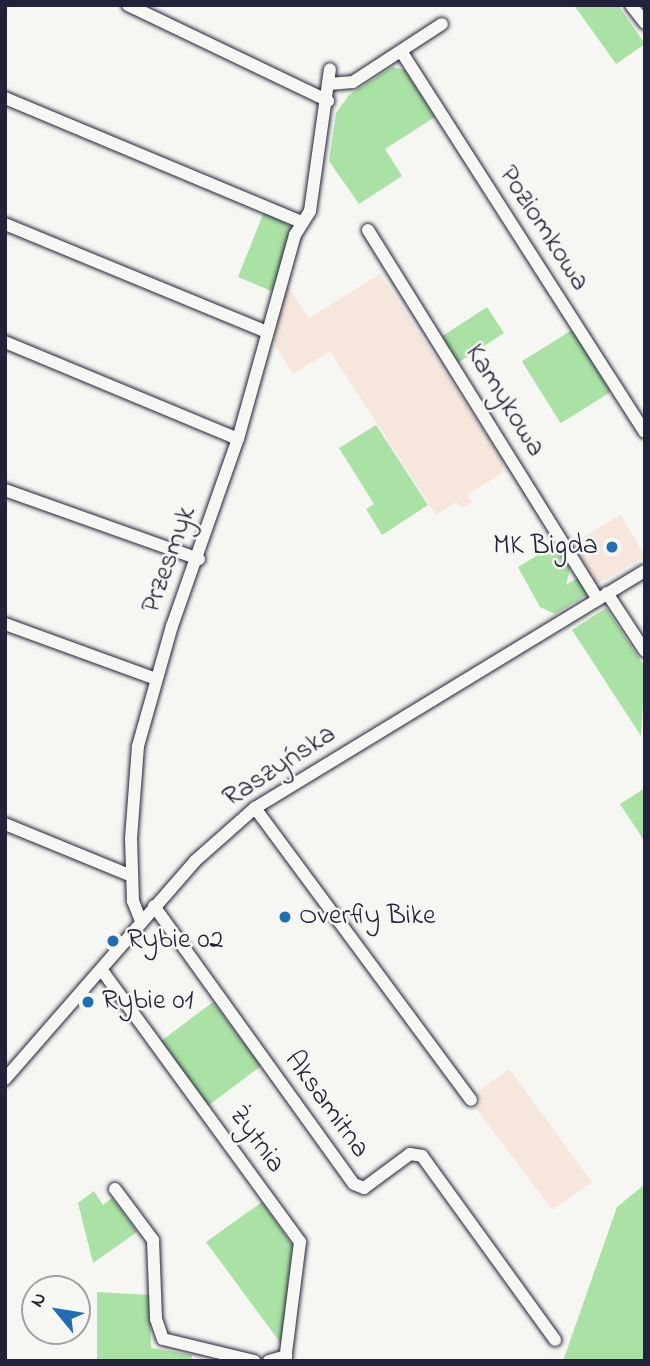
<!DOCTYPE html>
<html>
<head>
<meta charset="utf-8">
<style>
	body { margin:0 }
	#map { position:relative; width:650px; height:1366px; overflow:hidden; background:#f6f6f2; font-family:"Indie Flower",sans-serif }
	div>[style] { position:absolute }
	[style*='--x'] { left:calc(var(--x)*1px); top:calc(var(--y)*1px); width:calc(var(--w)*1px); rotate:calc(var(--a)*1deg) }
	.built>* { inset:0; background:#f6e6dc; transform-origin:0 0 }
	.green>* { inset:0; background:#aae1a4; transform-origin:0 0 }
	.roads { filter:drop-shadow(0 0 2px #22223b) drop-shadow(0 0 2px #22223b) }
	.minor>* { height:12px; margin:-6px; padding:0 6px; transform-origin:6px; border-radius:6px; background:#f6f6f2 }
	.dots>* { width:19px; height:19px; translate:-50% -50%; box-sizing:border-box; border:4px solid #f6f6f2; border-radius:50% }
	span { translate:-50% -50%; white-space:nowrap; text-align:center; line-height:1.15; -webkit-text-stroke:5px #f6f6f2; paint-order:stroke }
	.street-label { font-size:28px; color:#22223b }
	.poi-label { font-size:28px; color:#22223b }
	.right { translate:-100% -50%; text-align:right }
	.left { translate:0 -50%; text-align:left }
	.frame { position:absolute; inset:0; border:7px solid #22223b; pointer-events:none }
	.north { position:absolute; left:21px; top:1275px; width:70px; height:70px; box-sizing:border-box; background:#f6f6f2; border:2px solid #a1a1a9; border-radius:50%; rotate:300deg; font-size:19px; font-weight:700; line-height:28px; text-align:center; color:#22223b }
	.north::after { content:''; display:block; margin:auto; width:24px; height:32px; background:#1f6fb2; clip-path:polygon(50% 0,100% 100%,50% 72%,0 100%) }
</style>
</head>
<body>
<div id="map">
	<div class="built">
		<div style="clip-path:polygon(380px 274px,504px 462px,501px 474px,467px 495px,472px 502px,462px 508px,456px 502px,436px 515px,330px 351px,293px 374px,276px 347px,274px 330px,287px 286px,309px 318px)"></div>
		<div style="left:621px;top:515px;width:48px;height:56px;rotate:60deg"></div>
		<div style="clip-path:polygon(509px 1069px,592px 1182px,552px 1210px,475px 1107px,482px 1102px,476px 1093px)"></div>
	</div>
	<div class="green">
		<div style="clip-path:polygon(574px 5px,618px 5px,645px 44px,616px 64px)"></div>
		<div style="clip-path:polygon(392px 67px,405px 70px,435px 117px,385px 149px,402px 176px,359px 204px,329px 161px,336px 113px,349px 95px)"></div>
		<div style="clip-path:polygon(264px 212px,292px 227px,274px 292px,238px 277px)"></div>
		<div style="left:487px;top:307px;width:31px;height:54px;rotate:57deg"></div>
		<div style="left:572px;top:330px;width:73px;height:59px;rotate:58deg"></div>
		<div style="clip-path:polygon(376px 425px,428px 505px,382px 535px,366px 509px,374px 504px,339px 448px)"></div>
		<div style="clip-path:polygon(551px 536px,571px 566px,566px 585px,578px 578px,588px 594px,555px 614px,540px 607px,518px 567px,548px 549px)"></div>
		<div style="clip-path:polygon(606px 608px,645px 667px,641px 736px,572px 630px)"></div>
		<div style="clip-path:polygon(645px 788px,645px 842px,620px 804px)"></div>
		<div style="left:213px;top:1002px;width:80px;height:66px;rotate:53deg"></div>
		<div style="clip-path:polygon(645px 1184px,645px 1361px,563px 1361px,617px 1207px)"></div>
		<div style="clip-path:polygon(94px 1191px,103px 1205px,112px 1198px,137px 1232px,93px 1263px,78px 1203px)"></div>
		<div style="clip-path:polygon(262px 1202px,292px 1245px,282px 1345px,206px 1242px)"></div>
		<div style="clip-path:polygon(97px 1292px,150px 1295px,151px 1348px,192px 1355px,191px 1361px,97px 1361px)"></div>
	</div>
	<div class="roads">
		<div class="minor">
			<div style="--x:128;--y:5;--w:222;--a:25.6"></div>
			<div style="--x:631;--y:5;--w:23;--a:52"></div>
			<div style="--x:401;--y:51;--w:452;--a:57.4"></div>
			<div style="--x:329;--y:84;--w:24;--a:-5"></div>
			<div style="--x:353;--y:82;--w:106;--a:-33.1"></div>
			<div style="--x:5;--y:98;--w:321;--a:22.7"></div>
			<div style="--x:5;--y:224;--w:283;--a:22.4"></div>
			<div style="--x:368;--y:230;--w:435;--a:58.1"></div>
			<div style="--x:5;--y:342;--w:252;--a:22.6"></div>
			<div style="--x:5;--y:490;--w:206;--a:19.6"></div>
			<div style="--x:607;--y:593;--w:69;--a:56.8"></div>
			<div style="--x:5;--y:624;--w:161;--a:20"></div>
			<div style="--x:255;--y:808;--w:363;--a:53.5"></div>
			<div style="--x:5;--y:824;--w:137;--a:22.3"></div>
			<div style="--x:154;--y:906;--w:342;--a:54.3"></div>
			<div style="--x:354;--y:1184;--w:11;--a:22"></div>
			<div style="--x:364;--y:1188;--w:57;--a:-36.5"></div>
			<div style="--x:410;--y:1154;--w:12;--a:9"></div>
			<div style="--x:422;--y:1156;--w:227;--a:54.1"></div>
			<div style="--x:141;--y:921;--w:22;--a:-112"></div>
			<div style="--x:133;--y:901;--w:62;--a:-91.8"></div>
			<div style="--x:131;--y:839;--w:93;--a:-85.7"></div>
			<div style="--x:138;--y:746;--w:125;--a:-74.2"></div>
			<div style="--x:172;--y:626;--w:198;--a:-70.6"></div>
			<div style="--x:238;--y:439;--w:212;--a:-74.4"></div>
			<div style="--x:295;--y:235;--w:28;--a:-58"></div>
			<div style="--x:310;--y:211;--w:143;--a:-82"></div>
			<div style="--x:101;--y:969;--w:338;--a:53.9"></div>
			<div style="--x:300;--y:1242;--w:120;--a:97.2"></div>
			<div style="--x:5;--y:1079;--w:289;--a:-48.9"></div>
			<div style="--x:195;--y:861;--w:80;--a:-41.5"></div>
			<div style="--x:255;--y:808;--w:456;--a:-31.3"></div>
			<div style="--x:115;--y:1189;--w:64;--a:53.3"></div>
			<div style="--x:153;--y:1240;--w:79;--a:87.8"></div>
			<div style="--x:156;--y:1319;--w:21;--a:71"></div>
			<div style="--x:163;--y:1339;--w:94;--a:13.6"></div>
			<div style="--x:269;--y:1361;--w:18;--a:-16"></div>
		</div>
	</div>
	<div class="dots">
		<div style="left:612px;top:547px;background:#1f6fb2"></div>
		<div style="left:285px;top:917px;background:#1f6fb2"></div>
		<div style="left:113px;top:941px;background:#1f6fb2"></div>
		<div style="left:88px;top:1002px;background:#1f6fb2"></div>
	</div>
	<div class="street-label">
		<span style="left:543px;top:229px;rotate:57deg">Poziomkowa</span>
		<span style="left:504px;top:401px;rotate:58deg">Kamykowa</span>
		<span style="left:170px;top:560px;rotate:-70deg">Przesmyk</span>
		<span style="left:280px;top:767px;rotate:-33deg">Raszyńska</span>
		<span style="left:326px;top:1105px;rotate:54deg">Aksamitna</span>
		<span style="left:256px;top:1140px;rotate:54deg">Żytnia</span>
	</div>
	<div class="poi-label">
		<span class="right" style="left:598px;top:547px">MK Bigda</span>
		<span class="left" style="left:299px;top:917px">Overfly Bike</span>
		<span class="left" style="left:127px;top:941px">Rybie 02</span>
		<span class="left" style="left:102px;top:1002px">Rybie 01</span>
	</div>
	<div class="frame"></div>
	<div class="north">N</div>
</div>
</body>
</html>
